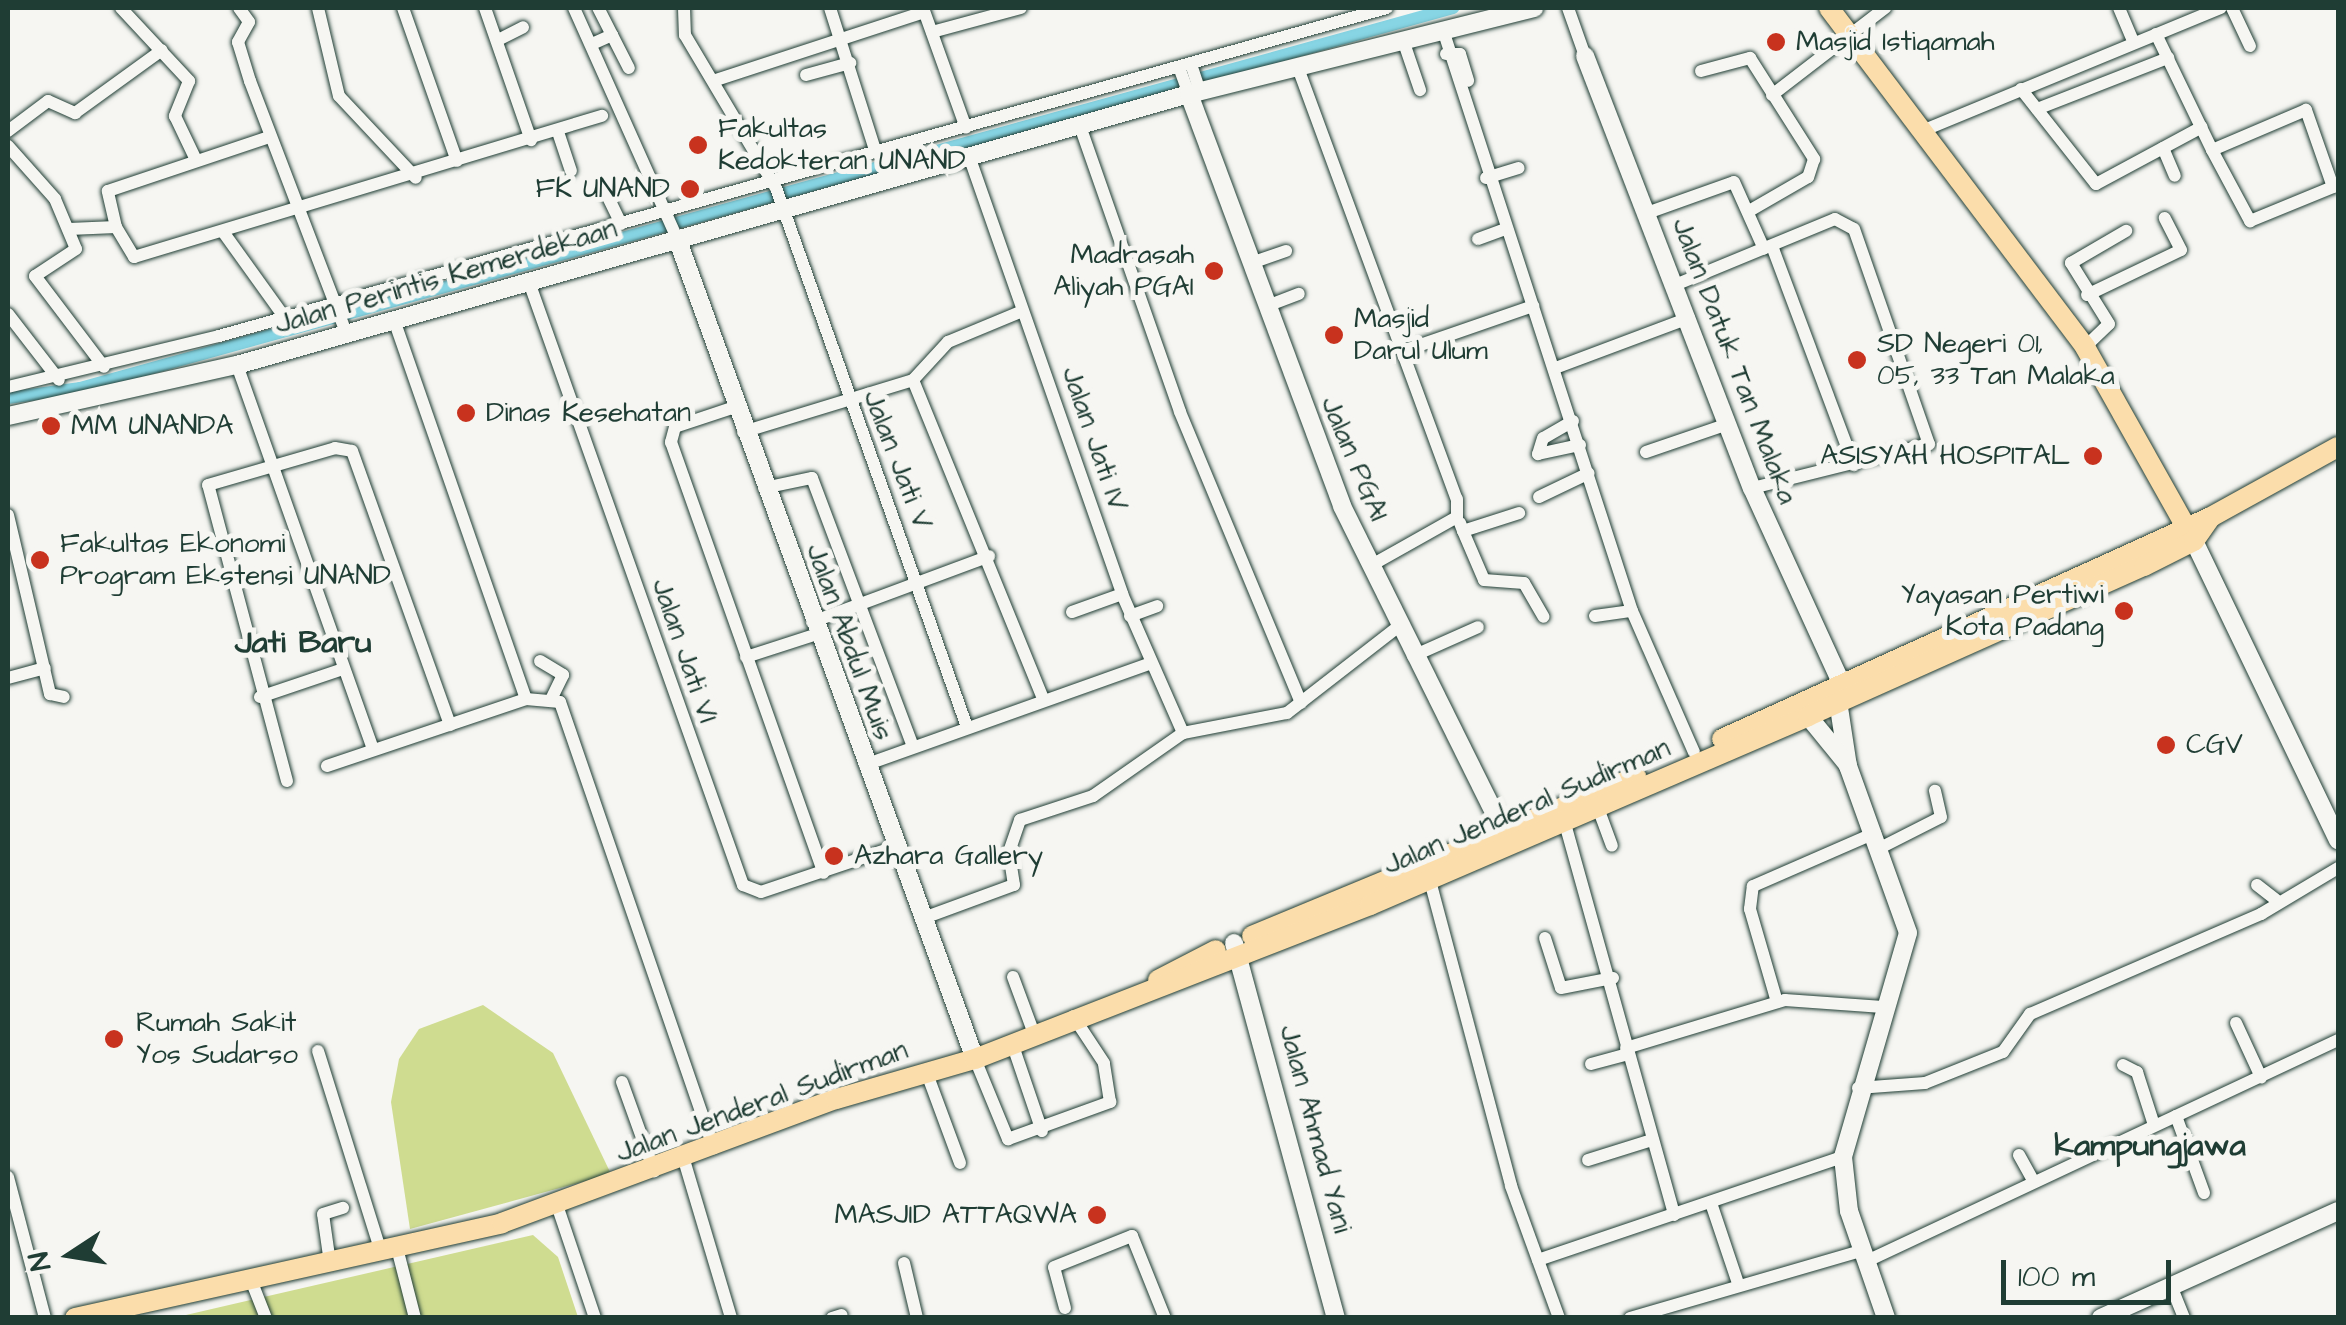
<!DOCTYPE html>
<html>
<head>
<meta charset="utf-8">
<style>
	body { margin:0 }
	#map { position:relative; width:2346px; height:1325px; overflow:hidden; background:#f6f6f2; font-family:"Architects Daughter",sans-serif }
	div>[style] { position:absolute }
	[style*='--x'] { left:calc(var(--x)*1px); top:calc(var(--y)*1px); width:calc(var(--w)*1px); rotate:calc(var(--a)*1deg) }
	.green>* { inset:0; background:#cfdc90 }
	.canal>* { height:12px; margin:-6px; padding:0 6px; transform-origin:6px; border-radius:6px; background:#87d5e4 }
	.roads { filter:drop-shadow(0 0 2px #1f3d34) drop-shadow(0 0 2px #1f3d34) }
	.street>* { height:12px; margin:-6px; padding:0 6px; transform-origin:6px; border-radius:6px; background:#f6f6f2 }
	.secondary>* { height:18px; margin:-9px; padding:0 9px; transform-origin:9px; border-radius:9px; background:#f6f6f2 }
	.primary>* { height:20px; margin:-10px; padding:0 10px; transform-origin:10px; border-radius:10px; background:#fbddab }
	.dots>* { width:28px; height:28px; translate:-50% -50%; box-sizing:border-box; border:5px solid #f6f6f2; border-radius:50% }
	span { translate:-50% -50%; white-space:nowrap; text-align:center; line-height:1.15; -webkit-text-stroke:10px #f6f6f2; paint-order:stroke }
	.poi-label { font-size:28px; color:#1f3d34 }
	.left { translate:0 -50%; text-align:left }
	.right { translate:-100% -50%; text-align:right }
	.street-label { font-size:28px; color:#1f3d34 }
	.quarter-label { font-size:32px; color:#1f3d34; font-weight:700 }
	.frame { position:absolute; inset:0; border:10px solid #1f3d34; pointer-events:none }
	.north { position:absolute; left:20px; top:1205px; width:100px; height:100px; -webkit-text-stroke:8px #f6f6f2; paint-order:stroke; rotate:258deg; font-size:28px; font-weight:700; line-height:40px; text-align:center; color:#1f3d34 }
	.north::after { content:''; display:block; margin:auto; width:35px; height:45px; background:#1f3d34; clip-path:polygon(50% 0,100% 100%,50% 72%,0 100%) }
	.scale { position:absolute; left:2001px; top:1260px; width:170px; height:45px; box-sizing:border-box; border:5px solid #1f3d34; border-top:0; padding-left:12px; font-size:30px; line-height:35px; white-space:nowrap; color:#1f3d34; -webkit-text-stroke:8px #f6f6f2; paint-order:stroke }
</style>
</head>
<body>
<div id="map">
	<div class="green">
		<div style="clip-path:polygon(483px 1005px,553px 1053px,611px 1174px,410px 1229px,391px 1102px,399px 1059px,419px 1029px)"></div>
		<div style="clip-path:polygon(533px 1235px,558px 1257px,578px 1317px,173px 1318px)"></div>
	</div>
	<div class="canal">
		<div style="--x:8;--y:398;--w:73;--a:-7.9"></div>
		<div style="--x:80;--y:388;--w:1425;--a:-15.47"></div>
	</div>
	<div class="roads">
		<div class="street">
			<div style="--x:121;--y:8;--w:100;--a:47"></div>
			<div style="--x:189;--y:81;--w:38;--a:112"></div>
			<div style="--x:175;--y:116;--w:47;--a:64.5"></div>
			<div style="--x:239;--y:8;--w:17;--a:54"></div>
			<div style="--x:249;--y:22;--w:23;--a:119"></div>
			<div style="--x:238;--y:42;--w:41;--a:72.9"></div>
			<div style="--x:250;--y:81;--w:270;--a:69.1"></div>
			<div style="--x:318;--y:8;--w:90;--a:76.6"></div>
			<div style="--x:339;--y:96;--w:112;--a:46.8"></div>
			<div style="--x:403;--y:8;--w:162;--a:70.6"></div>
			<div style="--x:485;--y:8;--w:140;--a:70.8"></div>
			<div style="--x:574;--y:8;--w:255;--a:65.9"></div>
			<div style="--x:684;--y:8;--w:27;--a:88"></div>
			<div style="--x:685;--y:35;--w:178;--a:59.3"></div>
			<div style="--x:776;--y:188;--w:572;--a:70.49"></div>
			<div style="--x:830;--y:8;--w:152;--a:72.4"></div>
			<div style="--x:923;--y:8;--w:127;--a:70.3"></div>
			<div style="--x:1568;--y:8;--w:51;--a:70.5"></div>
			<div style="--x:2119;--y:8;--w:38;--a:67"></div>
			<div style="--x:2232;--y:8;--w:42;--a:64.7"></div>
			<div style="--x:1443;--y:30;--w:611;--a:71.98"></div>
			<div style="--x:1632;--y:611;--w:154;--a:66.3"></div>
			<div style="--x:932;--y:32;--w:92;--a:-15.1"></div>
			<div style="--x:2156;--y:34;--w:129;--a:64.2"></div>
			<div style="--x:2212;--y:150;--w:81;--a:61.8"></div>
			<div style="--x:2250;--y:221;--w:90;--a:-22.3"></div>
			<div style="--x:2333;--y:187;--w:82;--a:-109.3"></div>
			<div style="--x:2306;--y:110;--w:102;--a:156.9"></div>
			<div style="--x:612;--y:35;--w:37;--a:63"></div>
			<div style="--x:498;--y:40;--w:28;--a:-27"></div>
			<div style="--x:1403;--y:40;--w:53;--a:71.2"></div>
			<div style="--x:592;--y:44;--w:22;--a:-24"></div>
			<div style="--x:612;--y:35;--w:30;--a:-117"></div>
			<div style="--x:1446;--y:54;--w:14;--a:0"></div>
			<div style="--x:1460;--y:54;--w:28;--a:73"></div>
			<div style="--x:1191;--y:64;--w:29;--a:72"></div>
			<div style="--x:1179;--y:67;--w:29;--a:70"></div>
			<div style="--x:1298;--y:68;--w:459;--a:69.8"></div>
			<div style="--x:1457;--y:499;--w:18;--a:90"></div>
			<div style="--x:1457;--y:517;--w:100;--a:150.6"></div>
			<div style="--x:1701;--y:71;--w:51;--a:-14.9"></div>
			<div style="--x:1750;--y:58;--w:120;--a:57.6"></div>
			<div style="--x:1814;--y:159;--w:19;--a:108"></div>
			<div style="--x:1808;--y:177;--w:68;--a:150"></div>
			<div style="--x:806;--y:75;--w:46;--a:-15.3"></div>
			<div style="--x:716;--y:80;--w:219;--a:-18.1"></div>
			<div style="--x:2021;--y:89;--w:121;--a:51.7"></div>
			<div style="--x:2096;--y:184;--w:120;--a:-28.3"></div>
			<div style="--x:1772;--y:95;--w:143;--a:-37.6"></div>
			<div style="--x:2037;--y:109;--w:141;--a:-21.3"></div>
			<div style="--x:1080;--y:126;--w:303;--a:70.7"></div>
			<div style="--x:1180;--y:412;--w:315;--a:67.4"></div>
			<div style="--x:8;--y:131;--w:50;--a:-36.9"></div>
			<div style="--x:48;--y:101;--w:30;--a:24"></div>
			<div style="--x:75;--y:113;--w:107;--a:-35.9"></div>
			<div style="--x:1922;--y:131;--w:323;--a:-22.4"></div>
			<div style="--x:558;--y:132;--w:41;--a:71.6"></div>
			<div style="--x:8;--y:146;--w:71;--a:48.4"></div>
			<div style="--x:55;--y:199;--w:54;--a:67.2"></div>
			<div style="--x:76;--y:249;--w:49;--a:146.6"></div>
			<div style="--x:35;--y:276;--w:114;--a:52.8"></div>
			<div style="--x:2163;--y:148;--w:30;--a:67"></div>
			<div style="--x:969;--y:156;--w:464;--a:70.7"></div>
			<div style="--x:1122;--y:594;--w:152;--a:66.3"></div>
			<div style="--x:1486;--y:178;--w:34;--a:-17"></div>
			<div style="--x:607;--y:195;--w:32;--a:64"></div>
			<div style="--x:1647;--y:213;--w:92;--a:-19.6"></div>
			<div style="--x:1734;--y:182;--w:73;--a:65.9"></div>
			<div style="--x:116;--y:227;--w:37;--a:-103"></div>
			<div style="--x:108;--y:191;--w:170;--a:-18.5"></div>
			<div style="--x:69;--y:229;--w:47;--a:-2.4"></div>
			<div style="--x:116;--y:227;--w:35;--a:59"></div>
			<div style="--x:134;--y:257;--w:489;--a:-16.8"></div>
			<div style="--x:224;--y:233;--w:105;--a:54.3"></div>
			<div style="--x:1478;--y:239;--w:30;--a:-20"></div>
			<div style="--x:1772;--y:246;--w:234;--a:69.5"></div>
			<div style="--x:1254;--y:262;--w:34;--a:-19"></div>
			<div style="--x:529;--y:282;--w:640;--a:70.46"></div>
			<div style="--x:743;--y:885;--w:19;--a:21"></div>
			<div style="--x:761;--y:892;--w:138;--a:-18.6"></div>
			<div style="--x:1675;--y:285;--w:173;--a:-22.4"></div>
			<div style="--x:1835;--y:219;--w:21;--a:28"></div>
			<div style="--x:1854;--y:229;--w:228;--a:70.8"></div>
			<div style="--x:1929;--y:444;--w:182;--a:166"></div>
			<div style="--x:2087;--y:295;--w:104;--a:-25.6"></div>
			<div style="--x:2181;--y:250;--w:36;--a:-117"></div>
			<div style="--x:1267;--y:306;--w:34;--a:-21"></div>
			<div style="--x:8;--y:314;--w:83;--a:52.3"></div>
			<div style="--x:394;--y:320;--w:401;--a:70.8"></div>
			<div style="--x:2085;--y:347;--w:33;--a:-44"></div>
			<div style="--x:2109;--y:324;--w:72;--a:-121.9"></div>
			<div style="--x:2071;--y:263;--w:64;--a:-30.2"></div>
			<div style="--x:1403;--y:351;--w:138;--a:-19.1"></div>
			<div style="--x:237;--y:365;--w:407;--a:70.5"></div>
			<div style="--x:1558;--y:367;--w:140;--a:-20.5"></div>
			<div style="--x:913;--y:380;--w:344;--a:67.8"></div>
			<div style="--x:8;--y:387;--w:217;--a:-13.6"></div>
			<div style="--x:219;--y:336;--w:1213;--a:-15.69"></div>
			<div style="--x:735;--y:407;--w:63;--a:161.6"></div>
			<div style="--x:675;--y:427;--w:16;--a:105"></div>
			<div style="--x:671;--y:442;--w:457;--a:70.5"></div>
			<div style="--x:1573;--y:421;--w:34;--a:150"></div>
			<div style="--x:1543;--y:438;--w:17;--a:107"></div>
			<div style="--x:1538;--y:454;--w:43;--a:-12.1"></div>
			<div style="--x:743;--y:432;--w:178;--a:-17"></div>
			<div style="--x:913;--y:380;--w:52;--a:-47.4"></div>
			<div style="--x:948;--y:342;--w:78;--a:-22.6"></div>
			<div style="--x:1646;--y:452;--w:87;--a:-18.9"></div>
			<div style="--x:764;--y:488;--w:49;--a:-11.8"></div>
			<div style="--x:812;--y:478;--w:287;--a:69.4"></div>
			<div style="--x:1539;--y:497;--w:55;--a:-25.6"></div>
			<div style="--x:8;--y:515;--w:184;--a:76.8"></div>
			<div style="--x:50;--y:694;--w:14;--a:12"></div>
			<div style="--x:1460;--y:523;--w:9;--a:69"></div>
			<div style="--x:1463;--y:531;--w:59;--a:-17.8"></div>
			<div style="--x:1463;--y:531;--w:53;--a:66.8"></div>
			<div style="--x:1484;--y:580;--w:40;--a:4.3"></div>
			<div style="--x:1524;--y:583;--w:39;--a:60"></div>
			<div style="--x:1072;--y:612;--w:53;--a:-19.8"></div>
			<div style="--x:1130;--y:616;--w:29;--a:-20"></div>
			<div style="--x:1595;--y:616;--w:37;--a:-8"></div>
			<div style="--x:812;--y:622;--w:189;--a:-20.4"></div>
			<div style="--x:1413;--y:656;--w:71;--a:-24"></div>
			<div style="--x:746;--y:657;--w:75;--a:-17.9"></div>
			<div style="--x:540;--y:661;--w:27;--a:31"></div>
			<div style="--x:563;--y:675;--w:25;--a:116"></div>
			<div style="--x:8;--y:678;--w:38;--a:-15"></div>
			<div style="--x:260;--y:697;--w:88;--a:-18.6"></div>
			<div style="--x:865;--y:765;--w:301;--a:-19.6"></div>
			<div style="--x:327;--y:766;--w:210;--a:-18.6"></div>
			<div style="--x:526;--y:699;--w:34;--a:5"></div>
			<div style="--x:560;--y:702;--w:472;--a:71"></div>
			<div style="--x:287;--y:781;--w:306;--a:-104.9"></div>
			<div style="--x:208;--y:485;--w:132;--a:-16.2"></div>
			<div style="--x:335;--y:448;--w:17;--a:10"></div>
			<div style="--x:352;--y:451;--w:291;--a:70.3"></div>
			<div style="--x:1598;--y:808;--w:40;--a:69.8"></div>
			<div style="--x:1564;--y:820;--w:410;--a:74.4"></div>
			<div style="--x:1880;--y:848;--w:68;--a:-26.9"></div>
			<div style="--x:1941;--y:817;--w:27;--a:-103"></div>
			<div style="--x:1429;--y:877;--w:320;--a:75.1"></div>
			<div style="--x:1511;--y:1186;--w:140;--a:70"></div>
			<div style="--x:2257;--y:885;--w:24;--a:38"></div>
			<div style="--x:921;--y:919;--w:99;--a:-20.1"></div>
			<div style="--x:1014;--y:885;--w:33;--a:-99"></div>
			<div style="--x:1009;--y:852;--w:34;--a:-71"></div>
			<div style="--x:1020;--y:820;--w:77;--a:-18.2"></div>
			<div style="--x:1093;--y:796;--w:110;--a:-35"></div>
			<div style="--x:1183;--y:733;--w:106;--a:-10.9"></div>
			<div style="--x:1287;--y:713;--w:142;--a:-37.8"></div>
			<div style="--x:1545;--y:938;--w:52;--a:72.3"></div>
			<div style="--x:1561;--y:988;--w:53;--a:-10.9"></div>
			<div style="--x:1013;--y:977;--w:58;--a:69.7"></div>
			<div style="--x:1777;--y:1002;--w:97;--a:-106.2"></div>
			<div style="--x:1750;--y:909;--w:23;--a:-83"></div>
			<div style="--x:1753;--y:886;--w:133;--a:-23.5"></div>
			<div style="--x:2236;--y:1023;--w:60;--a:65.2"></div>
			<div style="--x:1012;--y:1043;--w:93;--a:71.2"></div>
			<div style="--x:1626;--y:1048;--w:166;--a:-16.8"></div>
			<div style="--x:1785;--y:1000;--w:98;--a:4.1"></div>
			<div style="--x:318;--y:1051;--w:211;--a:72.6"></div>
			<div style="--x:975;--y:1059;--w:87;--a:67.6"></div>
			<div style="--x:1008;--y:1139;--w:109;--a:-19.9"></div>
			<div style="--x:1110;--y:1102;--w:39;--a:-99"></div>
			<div style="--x:1104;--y:1063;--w:56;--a:-123.4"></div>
			<div style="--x:1591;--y:1064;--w:38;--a:-15"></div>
			<div style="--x:2123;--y:1065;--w:16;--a:27"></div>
			<div style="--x:2137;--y:1072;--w:56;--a:72.2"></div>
			<div style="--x:926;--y:1071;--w:98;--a:69.7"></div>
			<div style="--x:622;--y:1082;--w:95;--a:70.2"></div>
			<div style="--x:1858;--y:1088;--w:67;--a:-4.3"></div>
			<div style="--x:1925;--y:1083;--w:84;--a:-21.7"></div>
			<div style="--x:2003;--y:1052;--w:47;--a:-54.6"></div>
			<div style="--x:2030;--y:1014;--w:252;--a:-23.4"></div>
			<div style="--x:2261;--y:914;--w:90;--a:-30.9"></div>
			<div style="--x:2176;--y:1116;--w:82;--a:70"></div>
			<div style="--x:2019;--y:1155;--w:29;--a:61"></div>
			<div style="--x:684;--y:1160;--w:165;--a:73.4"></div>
			<div style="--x:1588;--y:1160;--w:67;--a:-17.4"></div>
			<div style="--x:8;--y:1177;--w:146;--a:75.3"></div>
			<div style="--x:1711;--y:1203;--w:84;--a:71.4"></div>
			<div style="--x:557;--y:1205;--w:119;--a:71.4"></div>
			<div style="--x:397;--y:1248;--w:72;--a:75.6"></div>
			<div style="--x:1538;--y:1260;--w:322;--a:-18.7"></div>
			<div style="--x:1867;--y:1261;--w:520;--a:-25.14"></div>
			<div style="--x:330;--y:1263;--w:49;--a:-98.1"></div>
			<div style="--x:323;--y:1214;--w:21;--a:-17"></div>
			<div style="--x:904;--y:1263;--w:57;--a:76.7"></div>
			<div style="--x:251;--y:1280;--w:41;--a:68.5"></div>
			<div style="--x:2172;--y:1288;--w:32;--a:68"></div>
			<div style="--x:1065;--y:1308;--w:42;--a:-105"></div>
			<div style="--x:1054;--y:1267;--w:84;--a:-21.7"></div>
			<div style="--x:1132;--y:1236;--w:88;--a:68.1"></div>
			<div style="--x:832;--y:1318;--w:10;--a:-17"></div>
			<div style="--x:1630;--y:1318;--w:241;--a:-16.2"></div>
		</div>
		<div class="secondary">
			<div style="--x:1585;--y:56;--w:463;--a:68.9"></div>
			<div style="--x:1752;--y:488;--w:213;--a:65.4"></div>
			<div style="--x:1189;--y:94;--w:439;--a:69.6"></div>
			<div style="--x:1342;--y:506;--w:363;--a:63.6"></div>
			<div style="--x:678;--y:241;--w:870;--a:70.05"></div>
			<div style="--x:8;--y:416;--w:235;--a:-12.6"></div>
			<div style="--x:237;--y:365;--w:990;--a:-15.89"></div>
			<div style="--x:1189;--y:94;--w:356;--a:-14"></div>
			<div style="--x:2194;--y:541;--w:332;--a:64.3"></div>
			<div style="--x:1838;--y:701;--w:66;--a:81.3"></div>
			<div style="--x:1848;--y:766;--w:177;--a:70.2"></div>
			<div style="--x:1908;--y:933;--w:233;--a:106.2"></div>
			<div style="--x:1843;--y:1157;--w:54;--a:83.7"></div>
			<div style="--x:1849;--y:1211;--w:113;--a:70.9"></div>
			<div style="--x:1808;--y:716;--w:63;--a:50.8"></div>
			<div style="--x:1234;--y:943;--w:389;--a:74.8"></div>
			<div style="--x:2101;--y:1318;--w:260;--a:-24.3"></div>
		</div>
		<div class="primary">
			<div style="--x:1829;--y:8;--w:425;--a:52.9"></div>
			<div style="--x:2085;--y:347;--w:212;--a:60.7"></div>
			<div style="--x:1722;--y:739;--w:537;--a:-24.42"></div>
			<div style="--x:2211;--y:517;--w:145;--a:-28.9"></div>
			<div style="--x:1252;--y:936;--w:416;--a:-22.5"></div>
			<div style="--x:1158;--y:980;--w:65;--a:-27.3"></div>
			<div style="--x:75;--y:1318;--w:437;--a:-12.5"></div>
			<div style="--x:502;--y:1223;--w:356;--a:-20.4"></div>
			<div style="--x:836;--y:1099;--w:145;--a:-16.1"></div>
			<div style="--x:975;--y:1059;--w:424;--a:-21.3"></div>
			<div style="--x:1370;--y:905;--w:477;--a:-23.3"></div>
			<div style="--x:1808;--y:716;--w:368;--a:-24.1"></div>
			<div style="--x:2144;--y:566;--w:56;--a:-26.6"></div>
			<div style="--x:2194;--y:541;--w:29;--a:-55"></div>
		</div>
	</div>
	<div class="dots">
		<div style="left:1776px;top:42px;background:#c8321e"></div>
		<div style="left:698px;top:145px;background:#c8321e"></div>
		<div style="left:690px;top:189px;background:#c8321e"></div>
		<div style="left:1214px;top:271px;background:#c8321e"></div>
		<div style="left:1334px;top:335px;background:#c8321e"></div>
		<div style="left:1857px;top:360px;background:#c8321e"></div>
		<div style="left:466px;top:413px;background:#c8321e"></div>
		<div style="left:51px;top:426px;background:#c8321e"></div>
		<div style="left:2093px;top:456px;background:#c8321e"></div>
		<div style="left:40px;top:560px;background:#c8321e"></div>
		<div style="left:2124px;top:611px;background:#c8321e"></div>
		<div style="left:2166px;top:745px;background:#c8321e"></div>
		<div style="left:834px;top:856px;background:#c8321e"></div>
		<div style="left:114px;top:1039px;background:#c8321e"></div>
		<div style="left:1097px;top:1215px;background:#c8321e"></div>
	</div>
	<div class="poi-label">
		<span class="left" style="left:1796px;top:42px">Masjid Istiqamah</span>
		<span class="left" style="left:718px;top:145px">Fakultas<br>Kedokteran UNAND</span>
		<span class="right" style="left:670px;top:189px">FK UNAND</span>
		<span class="right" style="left:1194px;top:271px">Madrasah<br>Aliyah PGAI</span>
		<span class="left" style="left:1354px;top:335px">Masjid<br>Darul Ulum</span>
		<span class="left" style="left:1877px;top:360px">SD Negeri 01,<br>05, 33 Tan Malaka</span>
		<span class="left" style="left:486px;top:413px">Dinas Kesehatan</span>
		<span class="left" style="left:71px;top:426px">MM UNANDA</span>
		<span class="right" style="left:2070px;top:456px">ASISYAH HOSPITAL</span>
		<span class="left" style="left:60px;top:560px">Fakultas Ekonomi<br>Program Ekstensi UNAND</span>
		<span class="right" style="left:2104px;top:611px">Yayasan Pertiwi<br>Kota Padang</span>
		<span class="left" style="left:2186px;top:745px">CGV</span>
		<span class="left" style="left:854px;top:856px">Azhara Gallery</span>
		<span class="left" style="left:136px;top:1039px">Rumah Sakit<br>Yos Sudarso</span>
		<span class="right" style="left:1077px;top:1215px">MASJID ATTAQWA</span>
	</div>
	<div class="street-label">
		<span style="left:446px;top:277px;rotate:-16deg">Jalan Perintis Kemerdekaan</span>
		<span style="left:1734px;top:361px;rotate:69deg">Jalan Datuk Tan Malaka</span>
		<span style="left:1094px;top:439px;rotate:71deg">Jalan Jati IV</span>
		<span style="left:1354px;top:459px;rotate:67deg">Jalan PGAI</span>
		<span style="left:897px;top:460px;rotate:69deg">Jalan Jati V</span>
		<span style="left:849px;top:642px;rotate:70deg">Jalan Abdul Muis</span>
		<span style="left:684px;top:651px;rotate:71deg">Jalan Jati VI</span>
		<span style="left:1527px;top:807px;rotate:-23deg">Jalan Jenderal Sudirman</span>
		<span style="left:762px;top:1102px;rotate:-20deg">Jalan Jenderal Sudirman</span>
		<span style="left:1315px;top:1129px;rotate:75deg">Jalan Ahmad Yani</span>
	</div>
	<div class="quarter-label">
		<span style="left:303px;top:643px">Jati Baru</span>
		<span style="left:2150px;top:1146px">kampungjawa</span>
	</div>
	<div class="frame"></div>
	<div class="north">N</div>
	<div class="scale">100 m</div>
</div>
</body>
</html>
